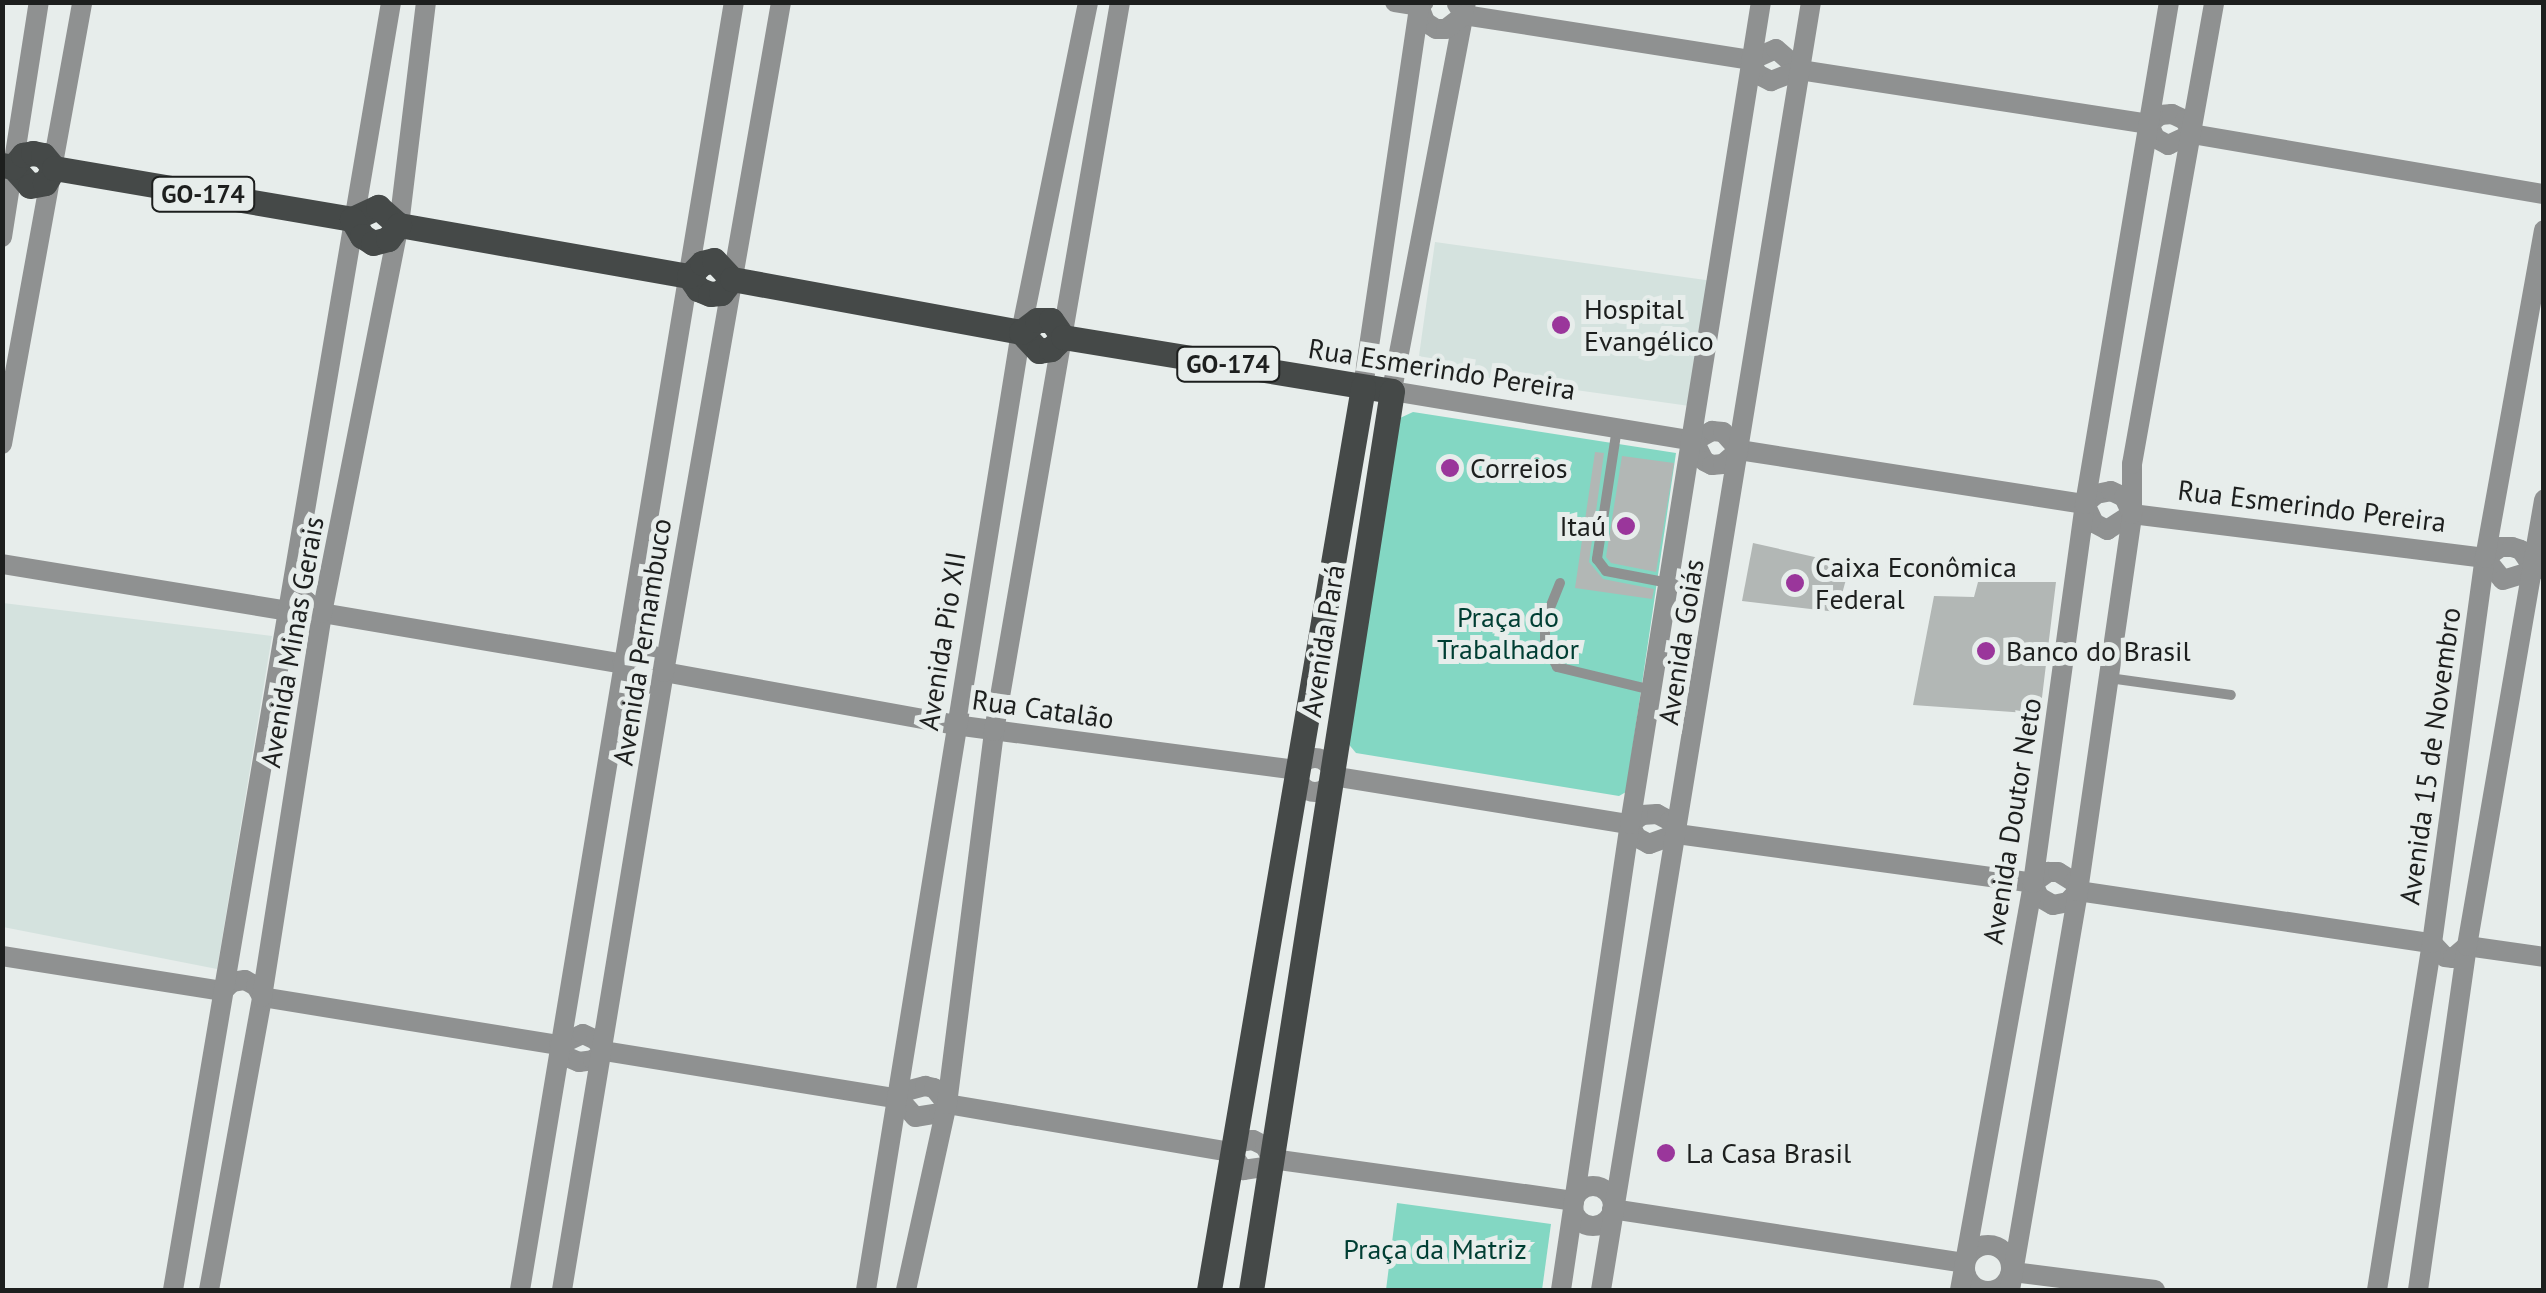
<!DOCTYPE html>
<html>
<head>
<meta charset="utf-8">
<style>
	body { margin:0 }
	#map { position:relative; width:2546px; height:1293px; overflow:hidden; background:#e7edeb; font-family:"PT Sans",sans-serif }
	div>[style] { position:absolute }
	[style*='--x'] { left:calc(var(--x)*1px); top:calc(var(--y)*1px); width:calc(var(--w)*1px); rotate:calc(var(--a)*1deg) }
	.built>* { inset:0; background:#d4e2de; transform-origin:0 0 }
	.green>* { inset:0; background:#83d7c3 }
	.building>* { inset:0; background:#b2b7b5 }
	.lane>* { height:10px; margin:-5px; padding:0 5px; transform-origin:5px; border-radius:5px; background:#8f9191 }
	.street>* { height:20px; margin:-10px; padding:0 10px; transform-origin:10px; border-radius:10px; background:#8f9191 }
	.street>.ring { margin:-10px; padding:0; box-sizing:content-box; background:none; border:20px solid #8f9191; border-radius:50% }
	.primary>* { height:25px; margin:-12.5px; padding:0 12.5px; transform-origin:12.5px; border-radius:12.5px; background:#454948 }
	.dots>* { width:28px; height:28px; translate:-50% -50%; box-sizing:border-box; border:5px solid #e7edeb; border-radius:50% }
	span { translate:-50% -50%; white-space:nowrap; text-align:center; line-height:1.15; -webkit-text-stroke:10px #e7edeb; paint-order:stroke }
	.shield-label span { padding:2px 8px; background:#e7edeb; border:2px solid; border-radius:8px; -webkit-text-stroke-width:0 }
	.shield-label { font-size:25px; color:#1d1f1e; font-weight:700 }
	.poi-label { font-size:28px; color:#1d1f1e }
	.left { translate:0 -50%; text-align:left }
	.right { translate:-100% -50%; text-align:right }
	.street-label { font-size:28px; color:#1d1f1e }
	.park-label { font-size:28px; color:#003e33 }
	.frame { position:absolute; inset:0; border:5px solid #1d1f1e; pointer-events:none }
</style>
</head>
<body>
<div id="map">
	<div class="built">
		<div style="left:1435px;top:242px;width:275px;height:127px;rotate:8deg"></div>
		<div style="clip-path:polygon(3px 603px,272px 636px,217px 969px,3px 927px)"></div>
	</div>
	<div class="green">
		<div style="clip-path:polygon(1413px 412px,1676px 453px,1626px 792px,1619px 796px,1356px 753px,1346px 741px,1400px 418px)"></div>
		<div style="clip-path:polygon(1397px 1203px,1551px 1224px,1542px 1290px,1386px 1290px)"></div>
	</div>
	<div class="building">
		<div style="clip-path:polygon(1595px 452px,1604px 453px,1589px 562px,1603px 579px,1654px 589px,1652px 599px,1575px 588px)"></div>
		<div style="clip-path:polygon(1622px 456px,1674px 463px,1656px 572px,1611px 563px,1606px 557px)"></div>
		<div style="clip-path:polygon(1753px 543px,1850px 565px,1837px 612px,1742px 601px)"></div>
		<div style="clip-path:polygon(1978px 582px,2056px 582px,2040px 714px,1913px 705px,1934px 596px,1974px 597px)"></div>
	</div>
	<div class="lane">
		<div style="--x:1617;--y:428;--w:133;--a:98.7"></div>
		<div style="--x:1597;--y:559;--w:15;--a:53"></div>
		<div style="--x:1606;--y:571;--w:64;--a:10.8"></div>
		<div style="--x:1560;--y:583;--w:40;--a:112"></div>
		<div style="--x:1545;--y:620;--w:24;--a:90"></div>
		<div style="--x:1545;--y:644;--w:26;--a:62"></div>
		<div style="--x:1557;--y:667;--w:97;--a:13.7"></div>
		<div style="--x:2109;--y:678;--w:123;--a:7.9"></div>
	</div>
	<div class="street">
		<div style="--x:1395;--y:2;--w:24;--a:9"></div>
		<div style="--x:1419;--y:6;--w:6;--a:-39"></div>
		<div style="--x:1466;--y:2;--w:396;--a:100.8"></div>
		<div style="--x:1392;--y:391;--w:306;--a:9.4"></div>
		<div style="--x:1694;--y:441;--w:21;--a:-29"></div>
		<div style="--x:1712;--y:431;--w:11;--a:5"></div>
		<div style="--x:1723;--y:432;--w:24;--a:48"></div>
		<div style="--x:1739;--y:450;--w:350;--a:8.9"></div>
		<div style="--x:1457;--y:4;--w:13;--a:58"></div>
		<div style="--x:1464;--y:15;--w:291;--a:8.9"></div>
		<div style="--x:1751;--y:60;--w:27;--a:-24"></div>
		<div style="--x:1776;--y:49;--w:32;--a:41"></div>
		<div style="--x:1419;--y:6;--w:17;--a:69"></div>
		<div style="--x:1425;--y:22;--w:13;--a:32"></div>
		<div style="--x:1436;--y:29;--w:10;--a:0"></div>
		<div style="--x:1446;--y:29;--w:23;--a:-38"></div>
		<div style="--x:1751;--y:60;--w:15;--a:67"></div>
		<div style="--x:1757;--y:74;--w:16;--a:27"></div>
		<div style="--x:1771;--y:81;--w:31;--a:-21"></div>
		<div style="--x:1800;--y:70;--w:353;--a:8.8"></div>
		<div style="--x:2149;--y:124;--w:14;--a:-39"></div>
		<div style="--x:2160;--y:115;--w:12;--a:-5"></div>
		<div style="--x:2172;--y:114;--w:14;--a:25"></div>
		<div style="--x:2185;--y:120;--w:16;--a:63"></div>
		<div style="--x:2149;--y:124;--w:15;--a:67"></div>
		<div style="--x:2155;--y:138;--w:15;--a:28"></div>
		<div style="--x:2168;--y:145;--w:26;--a:-25"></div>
		<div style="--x:2192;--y:134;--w:357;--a:9.7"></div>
		<div style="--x:2;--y:237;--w:238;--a:-81.1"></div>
		<div style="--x:1363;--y:387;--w:389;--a:-81.6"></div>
		<div style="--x:1694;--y:441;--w:22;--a:63"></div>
		<div style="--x:1704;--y:461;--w:9;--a:27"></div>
		<div style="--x:1712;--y:465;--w:11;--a:-5"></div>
		<div style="--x:1723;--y:464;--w:21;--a:-41"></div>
		<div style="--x:2;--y:444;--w:449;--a:-79.7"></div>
		<div style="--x:2085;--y:504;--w:21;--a:65"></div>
		<div style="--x:2094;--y:523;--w:15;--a:28"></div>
		<div style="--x:2107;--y:530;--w:30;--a:-33"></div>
		<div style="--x:2085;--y:504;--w:15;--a:-42"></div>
		<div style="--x:2096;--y:494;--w:15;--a:-11"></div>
		<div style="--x:2111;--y:491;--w:14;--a:25"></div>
		<div style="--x:2124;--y:497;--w:17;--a:65"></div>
		<div style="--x:2132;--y:514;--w:356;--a:7.1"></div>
		<div style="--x:2485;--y:558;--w:19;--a:-35"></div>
		<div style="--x:2501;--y:547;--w:11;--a:0"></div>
		<div style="--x:2512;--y:547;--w:9;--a:18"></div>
		<div style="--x:2521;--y:550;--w:22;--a:56"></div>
		<div style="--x:2485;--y:558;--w:28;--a:51"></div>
		<div style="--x:2503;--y:580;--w:37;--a:-17"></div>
		<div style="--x:2;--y:564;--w:291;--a:9.3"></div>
		<div style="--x:289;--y:611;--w:20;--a:37"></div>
		<div style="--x:305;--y:623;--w:20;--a:-30"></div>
		<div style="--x:289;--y:611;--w:20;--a:-30"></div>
		<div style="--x:306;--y:601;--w:20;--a:37"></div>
		<div style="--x:322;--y:613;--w:304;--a:9.6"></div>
		<div style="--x:622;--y:664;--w:23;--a:-34"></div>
		<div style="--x:641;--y:651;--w:17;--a:21"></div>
		<div style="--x:657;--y:657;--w:17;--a:65"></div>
		<div style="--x:622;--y:664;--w:15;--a:70"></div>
		<div style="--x:627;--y:678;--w:14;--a:30"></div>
		<div style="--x:639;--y:685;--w:15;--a:-8"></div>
		<div style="--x:654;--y:683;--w:15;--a:-48"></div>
		<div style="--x:664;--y:672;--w:296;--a:10.3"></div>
		<div style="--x:955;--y:725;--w:346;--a:7.5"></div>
		<div class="ring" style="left:1298px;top:758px;width:14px;height:14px"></div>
		<div style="--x:1332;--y:776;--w:302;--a:9.2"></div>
		<div style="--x:1630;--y:824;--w:15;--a:-37"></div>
		<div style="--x:1642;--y:815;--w:15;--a:-4"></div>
		<div style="--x:1657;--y:814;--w:15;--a:28"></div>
		<div style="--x:1670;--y:821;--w:15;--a:62"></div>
		<div style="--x:1630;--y:824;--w:14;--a:65"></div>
		<div style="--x:1636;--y:837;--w:15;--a:28"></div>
		<div style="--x:1649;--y:844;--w:30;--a:-20"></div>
		<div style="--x:1677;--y:834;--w:359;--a:7.8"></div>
		<div style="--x:2033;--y:883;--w:19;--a:-36"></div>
		<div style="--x:2048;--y:872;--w:10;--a:0"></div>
		<div style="--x:2058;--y:872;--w:19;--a:32"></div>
		<div style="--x:2074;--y:882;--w:10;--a:66"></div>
		<div style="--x:2033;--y:883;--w:15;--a:67"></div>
		<div style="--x:2039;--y:897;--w:16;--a:30"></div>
		<div style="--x:2053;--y:905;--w:15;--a:-11"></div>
		<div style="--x:2068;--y:902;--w:15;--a:-48"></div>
		<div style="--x:2078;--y:891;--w:358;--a:8.4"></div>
		<div style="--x:2432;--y:943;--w:19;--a:47"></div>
		<div style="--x:2445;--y:957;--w:8;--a:7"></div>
		<div style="--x:2453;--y:958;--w:18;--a:-41"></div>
		<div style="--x:2467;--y:946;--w:78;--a:8.1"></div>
		<div style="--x:2;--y:956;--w:224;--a:9"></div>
		<div style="--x:223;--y:991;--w:13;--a:-45"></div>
		<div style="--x:232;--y:982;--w:13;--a:-9"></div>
		<div style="--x:245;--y:980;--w:13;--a:29"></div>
		<div style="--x:256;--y:986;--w:13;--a:61"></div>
		<div style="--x:262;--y:997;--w:301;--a:9.2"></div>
		<div style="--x:559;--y:1045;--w:14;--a:56"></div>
		<div style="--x:567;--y:1057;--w:13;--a:23"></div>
		<div style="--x:579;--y:1062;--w:14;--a:-8"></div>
		<div style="--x:593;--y:1060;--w:14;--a:-39"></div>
		<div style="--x:559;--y:1045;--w:26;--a:-25"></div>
		<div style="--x:583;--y:1034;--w:14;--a:25"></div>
		<div style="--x:596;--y:1040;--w:14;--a:54"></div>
		<div style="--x:604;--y:1051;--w:299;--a:9.2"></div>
		<div style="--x:899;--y:1099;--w:24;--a:48"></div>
		<div style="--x:915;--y:1117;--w:24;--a:-9"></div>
		<div style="--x:939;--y:1113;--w:12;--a:-48"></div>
		<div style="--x:899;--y:1099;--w:11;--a:-49"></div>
		<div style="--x:906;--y:1091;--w:20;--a:-15"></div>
		<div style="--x:925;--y:1086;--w:9;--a:13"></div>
		<div style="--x:934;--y:1088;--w:21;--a:51"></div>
		<div style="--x:947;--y:1104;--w:288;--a:9.6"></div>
		<div style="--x:1231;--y:1152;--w:22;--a:56"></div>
		<div style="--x:1243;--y:1170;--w:22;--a:-8"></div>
		<div style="--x:1265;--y:1167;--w:11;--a:-49"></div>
		<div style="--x:1231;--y:1152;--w:13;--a:-48"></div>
		<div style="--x:1240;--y:1142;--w:13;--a:-9"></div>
		<div style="--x:1253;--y:1140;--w:13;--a:27"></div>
		<div style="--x:1265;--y:1146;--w:15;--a:62"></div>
		<div style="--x:1272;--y:1159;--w:304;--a:7.9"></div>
		<div class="ring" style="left:1573px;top:1186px;width:20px;height:20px"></div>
		<div style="--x:1612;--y:1209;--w:356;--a:8.7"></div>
		<div class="ring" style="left:1965px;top:1245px;width:26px;height:26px"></div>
		<div style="--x:2013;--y:1272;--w:143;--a:7.2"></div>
		<div style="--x:173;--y:1290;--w:1306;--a:-80.39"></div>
		<div style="--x:209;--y:1290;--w:298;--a:-79.7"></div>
		<div style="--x:262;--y:997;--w:389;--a:-81.1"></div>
		<div style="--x:322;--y:613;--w:396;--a:-78.8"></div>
		<div style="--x:399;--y:225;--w:225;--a:-83.1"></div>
		<div style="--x:520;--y:1290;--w:1306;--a:-80.57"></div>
		<div style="--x:562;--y:1290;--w:626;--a:-80.63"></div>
		<div style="--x:664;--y:672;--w:680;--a:-80.09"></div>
		<div style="--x:866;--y:1290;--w:970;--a:-80.81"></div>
		<div style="--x:1021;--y:332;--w:337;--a:-78.5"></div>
		<div style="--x:906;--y:1290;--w:190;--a:-77.6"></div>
		<div style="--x:947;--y:1104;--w:376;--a:-82.8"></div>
		<div style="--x:994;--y:731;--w:740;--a:-80.19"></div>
		<div style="--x:1561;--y:1290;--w:471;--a:-81.6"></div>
		<div style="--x:1630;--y:824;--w:832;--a:-80.95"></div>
		<div style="--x:1601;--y:1290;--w:1305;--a:-80.74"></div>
		<div style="--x:1960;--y:1290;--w:413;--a:-79.8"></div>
		<div style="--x:2033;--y:883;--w:383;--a:-82.2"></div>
		<div style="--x:2085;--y:504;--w:509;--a:-80.5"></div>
		<div style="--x:2010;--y:1290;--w:405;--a:-80.3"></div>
		<div style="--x:2078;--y:891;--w:381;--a:-81.8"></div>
		<div style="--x:2132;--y:514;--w:50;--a:-90"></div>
		<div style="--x:2132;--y:464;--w:469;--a:-79.9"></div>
		<div style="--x:2377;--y:1290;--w:351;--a:-81"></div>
		<div style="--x:2432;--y:943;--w:389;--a:-82.2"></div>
		<div style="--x:2485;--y:558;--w:333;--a:-79.8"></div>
		<div style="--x:2418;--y:1290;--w:347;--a:-81.9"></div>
		<div style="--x:2467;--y:946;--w:453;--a:-80.2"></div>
	</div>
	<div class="primary">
		<div style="--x:2;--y:165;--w:11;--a:10"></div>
		<div style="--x:13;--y:167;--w:25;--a:48"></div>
		<div style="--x:30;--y:186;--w:15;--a:-11"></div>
		<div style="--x:45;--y:183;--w:17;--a:-59"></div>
		<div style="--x:13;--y:167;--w:16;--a:-50"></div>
		<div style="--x:23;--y:155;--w:10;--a:-11"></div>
		<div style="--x:33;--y:153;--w:10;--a:11"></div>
		<div style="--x:43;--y:155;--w:17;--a:50"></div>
		<div style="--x:54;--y:168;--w:302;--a:9.7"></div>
		<div style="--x:352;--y:219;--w:29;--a:-25"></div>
		<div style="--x:378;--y:207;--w:28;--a:41"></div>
		<div style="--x:399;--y:225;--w:294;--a:10"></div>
		<div style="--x:689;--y:276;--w:16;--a:55"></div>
		<div style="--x:698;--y:289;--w:13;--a:23"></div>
		<div style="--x:710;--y:294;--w:11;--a:-5"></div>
		<div style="--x:721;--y:293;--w:18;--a:-52"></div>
		<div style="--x:352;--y:219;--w:20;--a:60"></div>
		<div style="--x:362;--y:236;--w:13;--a:32"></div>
		<div style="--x:373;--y:243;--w:16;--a:-15"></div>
		<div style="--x:388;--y:239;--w:18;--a:-52"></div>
		<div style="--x:689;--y:276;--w:18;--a:-45"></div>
		<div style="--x:702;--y:263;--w:12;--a:-14"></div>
		<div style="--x:714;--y:260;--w:26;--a:47"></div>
		<div style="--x:732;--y:279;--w:294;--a:10.4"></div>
		<div style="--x:1021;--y:332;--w:26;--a:47"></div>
		<div style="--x:1039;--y:351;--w:12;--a:-9"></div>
		<div style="--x:1051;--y:349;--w:17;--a:-45"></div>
		<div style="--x:1021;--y:332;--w:20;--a:-37"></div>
		<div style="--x:1037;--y:320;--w:14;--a:0"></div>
		<div style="--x:1051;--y:320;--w:21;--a:55"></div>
		<div style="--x:1063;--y:337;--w:333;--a:9.3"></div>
		<div style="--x:1392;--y:391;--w:910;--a:98.91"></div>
		<div style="--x:1209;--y:1290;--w:916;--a:-80.32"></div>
	</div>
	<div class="dots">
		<div style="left:1561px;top:325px;background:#9a369b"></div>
		<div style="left:1450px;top:468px;background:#9a369b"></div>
		<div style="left:1626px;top:526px;background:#9a369b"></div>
		<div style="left:1795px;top:583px;background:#9a369b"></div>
		<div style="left:1986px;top:651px;background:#9a369b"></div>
		<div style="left:1666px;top:1153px;background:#9a369b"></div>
	</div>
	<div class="shield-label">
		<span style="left:203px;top:194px">GO-174</span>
		<span style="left:1228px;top:364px">GO-174</span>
	</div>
	<div class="poi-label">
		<span class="left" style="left:1584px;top:325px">Hospital<br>Evangélico</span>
		<span class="left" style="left:1470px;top:468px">Correios</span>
		<span class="right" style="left:1606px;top:526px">Itaú</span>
		<span class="left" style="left:1815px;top:583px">Caixa Econômica<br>Federal</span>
		<span class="left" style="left:2006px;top:651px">Banco do Brasil</span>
		<span class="left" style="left:1686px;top:1153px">La Casa Brasil</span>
	</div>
	<div class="street-label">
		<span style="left:1442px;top:369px;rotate:9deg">Rua Esmerindo Pereira</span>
		<span style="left:2312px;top:506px;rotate:7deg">Rua Esmerindo Pereira</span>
		<span style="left:942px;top:641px;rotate:-81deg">Avenida Pio XII</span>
		<span style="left:1323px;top:641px;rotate:-81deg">Avenida Pará</span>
		<span style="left:292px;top:642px;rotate:-80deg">Avenida Minas Gerais</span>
		<span style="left:642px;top:642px;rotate:-81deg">Avenida Pernambuco</span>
		<span style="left:1681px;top:642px;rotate:-81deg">Avenida Goiás</span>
		<span style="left:1043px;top:709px;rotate:8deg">Rua Catalão</span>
		<span style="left:2430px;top:756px;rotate:-82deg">Avenida 15 de Novembro</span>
		<span style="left:2012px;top:821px;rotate:-81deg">Avenida Doutor Neto</span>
	</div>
	<div class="park-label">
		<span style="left:1508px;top:633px">Praça do<br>Trabalhador</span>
		<span style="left:1435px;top:1249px">Praça da Matriz</span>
	</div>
	<div class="frame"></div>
</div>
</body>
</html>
